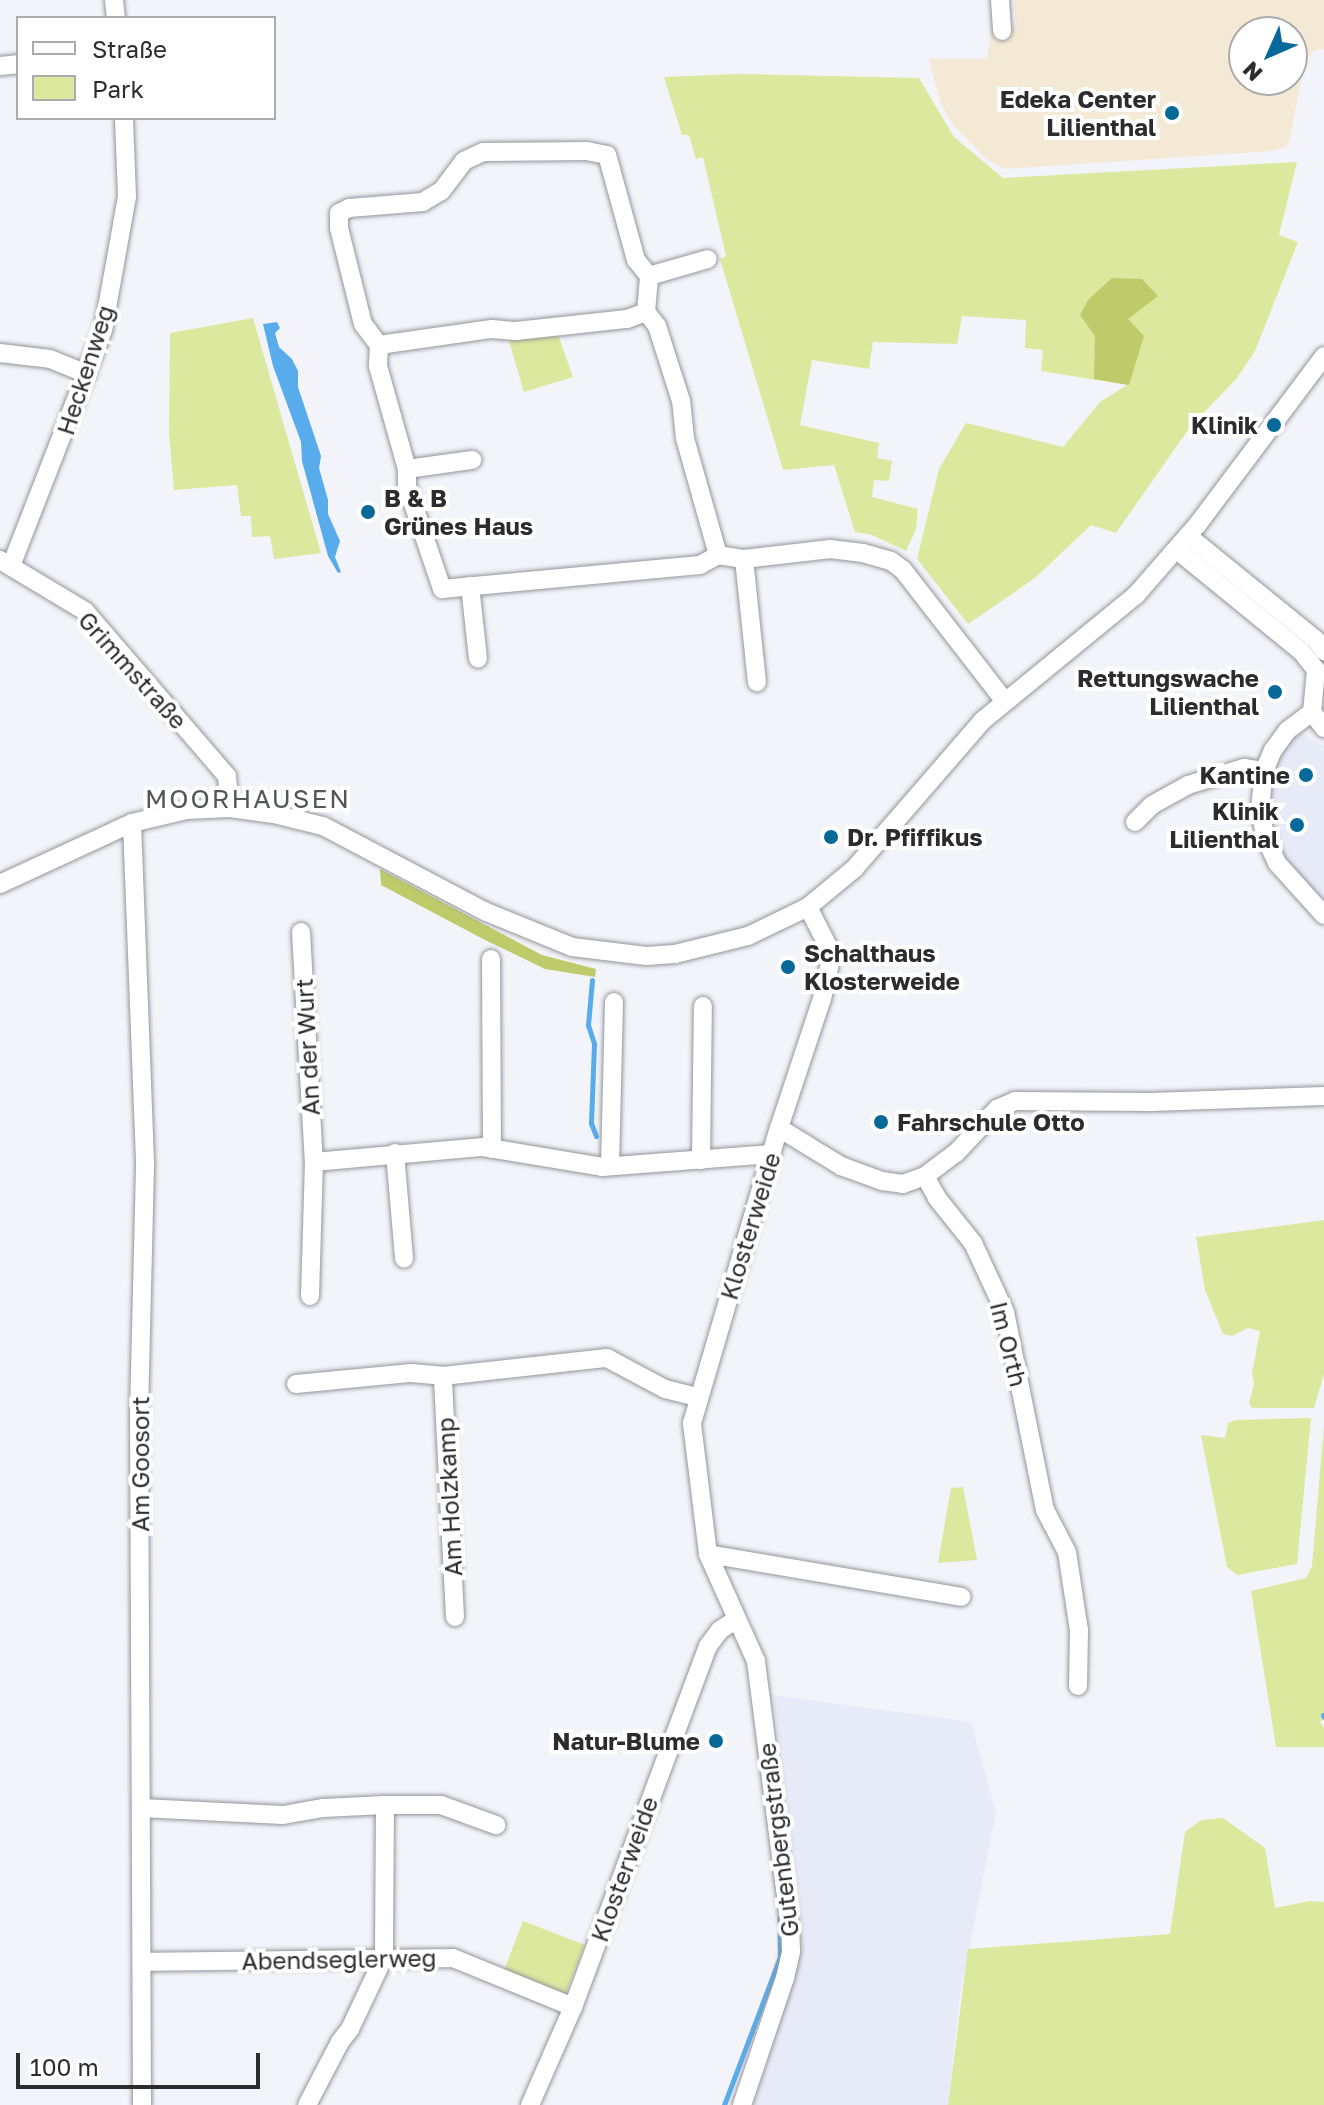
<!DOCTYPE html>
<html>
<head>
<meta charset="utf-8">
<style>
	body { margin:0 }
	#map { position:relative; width:1324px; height:2105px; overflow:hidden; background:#f3f4fa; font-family:"Golos Text",sans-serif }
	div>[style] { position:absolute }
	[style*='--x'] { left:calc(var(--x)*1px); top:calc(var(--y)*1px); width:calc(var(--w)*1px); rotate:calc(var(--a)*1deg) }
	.commercial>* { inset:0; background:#f4e9d4 }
	.built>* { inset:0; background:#e7eaf7 }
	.green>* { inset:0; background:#dce89e; transform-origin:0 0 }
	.forest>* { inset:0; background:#becb6a }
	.water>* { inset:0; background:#59aceb }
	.stream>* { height:5px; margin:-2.5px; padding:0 2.5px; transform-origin:2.5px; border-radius:2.5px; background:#59aceb }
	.roads { filter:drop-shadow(0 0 2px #94959b) drop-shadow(0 0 2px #94959b) }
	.minor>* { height:18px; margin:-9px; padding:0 9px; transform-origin:9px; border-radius:9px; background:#fff }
	.dots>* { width:22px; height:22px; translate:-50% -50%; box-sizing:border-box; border:4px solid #fff; border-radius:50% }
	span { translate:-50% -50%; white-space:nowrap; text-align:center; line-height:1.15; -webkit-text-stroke:8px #fff; paint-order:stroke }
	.poi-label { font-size:24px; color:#2c2c2f; font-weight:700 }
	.right { translate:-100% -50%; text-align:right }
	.left { translate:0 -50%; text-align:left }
	.street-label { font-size:24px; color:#2c2c2f }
	.neighbourhood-label { font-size:26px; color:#54565a; letter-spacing:2px }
	.legend { position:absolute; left:16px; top:16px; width:260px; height:104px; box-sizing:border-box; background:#fff; border:2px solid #ababac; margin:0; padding:10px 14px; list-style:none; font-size:24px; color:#2c2c2f }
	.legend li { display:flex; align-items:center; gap:16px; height:40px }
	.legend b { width:40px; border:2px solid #ababac }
	.north { position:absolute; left:1228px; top:16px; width:80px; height:80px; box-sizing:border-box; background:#fff; border:2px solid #ababac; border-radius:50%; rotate:225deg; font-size:22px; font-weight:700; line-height:32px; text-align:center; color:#2c2c2f }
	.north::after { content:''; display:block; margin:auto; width:28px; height:36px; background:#066998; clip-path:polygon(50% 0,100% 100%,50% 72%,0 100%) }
	.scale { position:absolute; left:16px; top:2053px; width:244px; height:36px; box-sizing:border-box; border:4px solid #2c2c2f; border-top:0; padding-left:10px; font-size:24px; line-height:28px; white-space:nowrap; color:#2c2c2f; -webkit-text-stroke:6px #fff; paint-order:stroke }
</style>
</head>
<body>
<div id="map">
	<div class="commercial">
		<div style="clip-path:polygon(evenodd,1014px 0,1324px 0,1324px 49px,1316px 49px,1305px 60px,1289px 142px,1285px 147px,1273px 151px,1005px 169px,986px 159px,953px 125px,940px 102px,929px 59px,987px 59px,992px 27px,1016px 26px,1014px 0,1244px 32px,1292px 32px,1292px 80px,1244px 80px,1244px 32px)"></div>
	</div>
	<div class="built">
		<div style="clip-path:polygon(1300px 732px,1324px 746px,1324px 901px,1284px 862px,1267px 813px,1268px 782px,1287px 739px)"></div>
		<div style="clip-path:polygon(773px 1695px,971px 1722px,996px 1812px,960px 1995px,948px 2105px,754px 2105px,802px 1950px,801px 1907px)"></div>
	</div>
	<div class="green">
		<div style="clip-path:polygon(738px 74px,919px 78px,954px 137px,1003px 178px,1297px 162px,1279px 235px,1298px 242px,1255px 351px,1237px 378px,1190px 427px,1116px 533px,1091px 525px,1035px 578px,968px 624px,917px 559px,939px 469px,966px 423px,1063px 447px,1100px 402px,1127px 385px,1041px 371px,1043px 350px,1025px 348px,1026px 320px,962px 316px,957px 344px,873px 342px,869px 369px,812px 360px,800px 425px,879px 443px,877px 458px,892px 461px,889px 481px,874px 480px,872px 497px,918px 509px,916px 529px,906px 551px,872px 535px,855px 532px,834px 465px,783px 470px,720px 259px,726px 256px,703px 157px,696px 159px,689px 135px,682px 135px,664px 77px)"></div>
		<div style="clip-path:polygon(253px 318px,321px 553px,274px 559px,270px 536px,252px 537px,251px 516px,241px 516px,237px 485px,174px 490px,169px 433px,170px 333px)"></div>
		<div style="clip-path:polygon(557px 332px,573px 377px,524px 392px,509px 341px)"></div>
		<div style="clip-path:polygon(1324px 1220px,1324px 1374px,1314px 1408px,1252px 1408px,1249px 1403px,1254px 1384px,1252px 1373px,1260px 1331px,1248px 1328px,1232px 1336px,1223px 1334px,1205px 1290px,1196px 1237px)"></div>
		<div style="clip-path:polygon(1311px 1418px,1297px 1564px,1237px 1575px,1227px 1567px,1201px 1435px,1225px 1438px,1228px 1423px,1236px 1420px)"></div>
		<div style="clip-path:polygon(1324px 1425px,1324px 1719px,1320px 1722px,1324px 1728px,1324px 1747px,1276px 1747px,1251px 1591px,1306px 1578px,1312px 1566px)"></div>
		<div style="clip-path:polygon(963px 1487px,977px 1560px,938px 1563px,951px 1488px)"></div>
		<div style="clip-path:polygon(1223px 1818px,1265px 1848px,1275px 1908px,1310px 1901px,1324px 1902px,1324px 2105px,948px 2105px,968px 1949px,1170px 1934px,1185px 1832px,1201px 1820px)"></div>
		<div style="left:523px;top:1921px;width:66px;height:57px;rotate:21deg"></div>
	</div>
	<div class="forest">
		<div style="clip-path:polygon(1112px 278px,1142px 279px,1158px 296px,1128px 319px,1144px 336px,1129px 385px,1094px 379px,1095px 336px,1080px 315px,1088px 300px)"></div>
		<div style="clip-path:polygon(380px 869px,542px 955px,596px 969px,595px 977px,545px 969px,485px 940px,381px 885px)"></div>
	</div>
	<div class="water">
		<div style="clip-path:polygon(277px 322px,280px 328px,275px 333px,279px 347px,292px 359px,298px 371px,298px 387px,321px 456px,319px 468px,328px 500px,328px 514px,340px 541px,335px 557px,341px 572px,338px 573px,328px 556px,302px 461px,301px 442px,273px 366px,263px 324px)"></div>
	</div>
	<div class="stream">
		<div style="--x:592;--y:980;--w:45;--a:95.1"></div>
		<div style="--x:588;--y:1025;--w:20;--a:72"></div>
		<div style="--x:594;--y:1044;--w:79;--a:92.2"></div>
		<div style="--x:591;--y:1123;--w:14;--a:69"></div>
		<div style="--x:1323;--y:1715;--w:2;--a:63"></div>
		<div style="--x:724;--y:2105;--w:158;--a:-69.3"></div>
		<div style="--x:780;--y:1957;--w:39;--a:-91"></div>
	</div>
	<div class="roads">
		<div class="minor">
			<div style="--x:114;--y:0;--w:18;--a:84"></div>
			<div style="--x:1000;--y:0;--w:31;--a:86"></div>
			<div style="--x:0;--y:66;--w:18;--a:-6"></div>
			<div style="--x:649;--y:276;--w:61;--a:-16.1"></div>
			<div style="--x:379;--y:345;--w:114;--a:-8.1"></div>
			<div style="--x:492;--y:329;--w:24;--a:5"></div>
			<div style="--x:516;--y:331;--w:112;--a:-6.2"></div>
			<div style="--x:627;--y:319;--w:20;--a:-20"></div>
			<div style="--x:0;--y:353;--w:50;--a:6.8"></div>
			<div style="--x:50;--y:359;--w:40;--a:22"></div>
			<div style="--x:407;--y:469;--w:66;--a:-7.9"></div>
			<div style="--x:1188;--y:536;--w:165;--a:39.1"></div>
			<div style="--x:1316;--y:640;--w:14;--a:54"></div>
			<div style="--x:1177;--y:550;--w:161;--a:39.2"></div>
			<div style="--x:1302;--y:652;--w:23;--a:52"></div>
			<div style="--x:1316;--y:670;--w:42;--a:95.4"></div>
			<div style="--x:1312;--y:712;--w:20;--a:53"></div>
			<div style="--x:718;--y:555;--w:122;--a:-105.8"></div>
			<div style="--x:685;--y:438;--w:37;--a:-96"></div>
			<div style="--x:681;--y:401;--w:79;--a:-107.7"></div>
			<div style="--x:657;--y:326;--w:18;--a:-128"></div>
			<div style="--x:646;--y:312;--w:36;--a:-85"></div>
			<div style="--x:649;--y:276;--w:21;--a:-129"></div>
			<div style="--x:636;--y:260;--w:109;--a:-105.4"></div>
			<div style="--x:607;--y:155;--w:20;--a:-169"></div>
			<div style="--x:587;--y:151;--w:104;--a:179.4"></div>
			<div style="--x:483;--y:152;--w:21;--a:155"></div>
			<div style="--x:464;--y:161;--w:38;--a:127"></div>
			<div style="--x:441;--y:191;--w:21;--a:149"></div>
			<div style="--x:423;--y:202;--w:74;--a:175.4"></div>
			<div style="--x:349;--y:208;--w:11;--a:153"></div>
			<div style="--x:339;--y:213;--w:15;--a:90"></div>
			<div style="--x:339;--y:228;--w:99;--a:76"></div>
			<div style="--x:363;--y:324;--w:26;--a:53"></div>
			<div style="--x:379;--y:345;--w:21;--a:93"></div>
			<div style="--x:378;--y:366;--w:107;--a:74.3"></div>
			<div style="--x:407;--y:469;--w:17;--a:90"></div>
			<div style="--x:407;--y:486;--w:109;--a:71.2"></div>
			<div style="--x:442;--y:589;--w:259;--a:-5.3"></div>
			<div style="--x:700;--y:565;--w:21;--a:-29"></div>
			<div style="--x:718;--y:555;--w:26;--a:9"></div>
			<div style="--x:744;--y:559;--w:87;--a:-6.6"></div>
			<div style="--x:830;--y:549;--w:33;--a:7"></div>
			<div style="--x:863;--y:553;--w:29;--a:16"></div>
			<div style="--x:891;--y:561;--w:15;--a:37"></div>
			<div style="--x:903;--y:570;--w:165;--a:52.2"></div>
			<div style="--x:744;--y:559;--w:124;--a:84"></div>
			<div style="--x:0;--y:560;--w:99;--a:31"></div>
			<div style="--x:85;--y:611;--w:218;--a:49.3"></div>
			<div style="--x:227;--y:776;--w:32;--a:85"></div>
			<div style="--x:11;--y:566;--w:253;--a:-68.7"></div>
			<div style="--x:103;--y:330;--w:135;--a:-79.8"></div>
			<div style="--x:127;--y:197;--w:79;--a:-92.2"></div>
			<div style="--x:470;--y:586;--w:73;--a:83.7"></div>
			<div style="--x:1312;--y:712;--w:31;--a:143"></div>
			<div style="--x:1287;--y:731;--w:24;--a:126"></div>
			<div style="--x:1273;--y:750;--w:23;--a:113"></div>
			<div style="--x:1264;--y:771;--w:37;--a:96"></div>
			<div style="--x:1260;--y:808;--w:29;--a:80"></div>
			<div style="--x:1265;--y:837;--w:29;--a:65"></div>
			<div style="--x:1277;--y:863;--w:70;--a:47.9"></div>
			<div style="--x:1135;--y:822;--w:24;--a:-45"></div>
			<div style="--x:1152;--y:805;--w:41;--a:-29.1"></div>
			<div style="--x:1188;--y:785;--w:59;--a:-16.9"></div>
			<div style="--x:1244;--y:768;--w:20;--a:9"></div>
			<div style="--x:132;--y:823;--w:344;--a:87.8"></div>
			<div style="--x:145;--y:1167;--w:248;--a:91.4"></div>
			<div style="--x:139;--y:1415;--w:690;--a:89.75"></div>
			<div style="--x:0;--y:884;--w:145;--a:-24.8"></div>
			<div style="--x:132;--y:823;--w:56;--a:-13.5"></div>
			<div style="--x:186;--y:810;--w:44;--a:-2.6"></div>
			<div style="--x:230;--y:808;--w:44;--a:7.8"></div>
			<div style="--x:274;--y:814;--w:50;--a:13.8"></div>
			<div style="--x:323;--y:826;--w:182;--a:27.8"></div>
			<div style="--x:484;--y:911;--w:95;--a:22.2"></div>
			<div style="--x:572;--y:947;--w:75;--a:6.9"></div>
			<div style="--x:646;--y:956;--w:29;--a:-4"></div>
			<div style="--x:675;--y:954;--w:75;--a:-13.9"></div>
			<div style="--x:748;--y:936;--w:67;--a:-25.8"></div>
			<div style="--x:808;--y:907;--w:60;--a:-39.6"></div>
			<div style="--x:854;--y:869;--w:196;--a:-49.1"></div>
			<div style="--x:982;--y:721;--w:199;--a:-39.3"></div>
			<div style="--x:1136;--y:595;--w:94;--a:-48.9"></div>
			<div style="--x:1198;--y:524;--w:210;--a:-53.1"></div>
			<div style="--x:301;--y:932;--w:230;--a:86.8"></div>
			<div style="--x:314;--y:1162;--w:170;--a:-5.1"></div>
			<div style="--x:483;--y:1147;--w:121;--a:9.5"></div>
			<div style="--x:602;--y:1167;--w:170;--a:-4.4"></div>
			<div style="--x:491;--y:959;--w:190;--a:89.7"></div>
			<div style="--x:779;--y:1128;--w:73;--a:31.5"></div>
			<div style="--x:841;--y:1166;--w:44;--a:20.1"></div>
			<div style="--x:882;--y:1181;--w:21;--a:8"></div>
			<div style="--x:903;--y:1184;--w:23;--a:-20"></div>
			<div style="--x:925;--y:1176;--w:25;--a:61"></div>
			<div style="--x:937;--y:1198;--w:58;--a:51.3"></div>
			<div style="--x:973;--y:1243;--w:76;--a:65.1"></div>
			<div style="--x:1005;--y:1312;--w:202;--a:78.6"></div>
			<div style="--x:1045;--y:1510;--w:47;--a:62.4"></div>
			<div style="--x:1067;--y:1552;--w:79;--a:81.3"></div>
			<div style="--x:1079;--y:1630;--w:56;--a:91"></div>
			<div style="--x:395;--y:1153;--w:106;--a:85.1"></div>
			<div style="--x:701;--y:1160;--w:154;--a:-89.3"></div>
			<div style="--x:610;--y:1166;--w:164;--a:-88.6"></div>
			<div style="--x:925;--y:1176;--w:39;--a:-37"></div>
			<div style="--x:956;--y:1153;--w:60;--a:-47"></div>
			<div style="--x:997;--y:1109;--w:20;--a:-24"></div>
			<div style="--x:1015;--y:1101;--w:136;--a:0.4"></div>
			<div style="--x:1151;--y:1102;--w:173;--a:-2"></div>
			<div style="--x:310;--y:1296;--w:134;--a:-88.3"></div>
			<div style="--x:296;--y:1384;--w:116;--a:-5.5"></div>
			<div style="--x:411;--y:1373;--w:32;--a:5"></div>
			<div style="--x:708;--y:1554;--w:257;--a:9.6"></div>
			<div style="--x:455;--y:1617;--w:241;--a:-92.9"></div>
			<div style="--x:443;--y:1376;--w:165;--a:-6.3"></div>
			<div style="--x:607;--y:1358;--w:66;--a:28.1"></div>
			<div style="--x:665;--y:1389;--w:33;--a:14"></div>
			<div style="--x:385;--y:1805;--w:56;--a:0"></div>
			<div style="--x:441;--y:1805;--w:59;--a:20"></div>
			<div style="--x:141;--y:1808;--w:142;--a:2.8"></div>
			<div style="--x:283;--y:1815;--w:41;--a:-9.9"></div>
			<div style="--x:323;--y:1808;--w:62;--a:-2.8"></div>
			<div style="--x:385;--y:1805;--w:152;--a:90.4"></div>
			<div style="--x:384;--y:1957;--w:80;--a:115.3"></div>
			<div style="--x:350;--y:2029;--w:16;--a:128"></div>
			<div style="--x:340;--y:2042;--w:71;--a:117.6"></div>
			<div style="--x:142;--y:1962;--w:311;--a:-0.7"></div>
			<div style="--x:453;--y:1958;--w:130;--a:22.2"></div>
			<div style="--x:530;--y:2105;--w:107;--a:-66.3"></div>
			<div style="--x:573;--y:2007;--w:385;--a:-69.5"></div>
			<div style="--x:708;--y:1646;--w:20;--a:-53"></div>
			<div style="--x:720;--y:1630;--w:20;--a:-33"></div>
			<div style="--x:742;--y:2105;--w:134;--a:-71.3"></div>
			<div style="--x:785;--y:1978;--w:28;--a:-77"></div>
			<div style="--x:791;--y:1951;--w:24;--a:-92"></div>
			<div style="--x:790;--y:1927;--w:268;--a:-97.3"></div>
			<div style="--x:756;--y:1661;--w:117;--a:-114.2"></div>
			<div style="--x:708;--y:1554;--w:132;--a:-97"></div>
			<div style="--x:692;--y:1423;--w:308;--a:-73.6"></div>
			<div style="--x:779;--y:1128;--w:136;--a:-71.6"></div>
			<div style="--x:822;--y:999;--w:46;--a:-77.5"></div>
			<div style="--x:832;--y:954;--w:53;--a:-117.1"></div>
		</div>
	</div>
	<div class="dots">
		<div style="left:1172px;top:113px;background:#066998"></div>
		<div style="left:1274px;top:425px;background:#066998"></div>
		<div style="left:368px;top:512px;background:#066998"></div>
		<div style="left:1275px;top:692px;background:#066998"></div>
		<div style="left:1306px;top:775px;background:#066998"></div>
		<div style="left:1297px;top:825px;background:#066998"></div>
		<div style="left:831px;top:837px;background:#066998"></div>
		<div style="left:788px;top:967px;background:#066998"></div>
		<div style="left:881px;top:1122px;background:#066998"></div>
		<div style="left:716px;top:1741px;background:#066998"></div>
	</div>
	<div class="poi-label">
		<span class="right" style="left:1156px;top:113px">Edeka Center<br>Lilienthal</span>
		<span class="right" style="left:1258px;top:425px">Klinik</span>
		<span class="left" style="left:384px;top:512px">B &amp; B<br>Grünes Haus</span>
		<span class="right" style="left:1259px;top:692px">Rettungswache<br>Lilienthal</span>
		<span class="right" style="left:1290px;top:775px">Kantine</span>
		<span class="right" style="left:1279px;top:825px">Klinik<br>Lilienthal</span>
		<span class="left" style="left:847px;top:837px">Dr. Pfiffikus</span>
		<span class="left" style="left:804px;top:967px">Schalthaus<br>Klosterweide</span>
		<span class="left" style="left:897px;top:1122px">Fahrschule Otto</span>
		<span class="right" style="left:700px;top:1741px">Natur-Blume</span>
	</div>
	<div class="street-label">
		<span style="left:85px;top:370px;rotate:-72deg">Heckenweg</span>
		<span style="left:133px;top:670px;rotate:48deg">Grimmstraße</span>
		<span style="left:307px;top:1047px;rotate:-93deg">An der Wurt</span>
		<span style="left:750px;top:1226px;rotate:-73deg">Klosterweide</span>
		<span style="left:1009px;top:1344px;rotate:76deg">Im Orth</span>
		<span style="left:140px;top:1464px;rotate:-90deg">Am Goosort</span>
		<span style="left:449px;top:1497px;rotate:-93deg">Am Holzkamp</span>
		<span style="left:778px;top:1840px;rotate:-97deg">Gutenbergstraße</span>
		<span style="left:624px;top:1869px;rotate:-70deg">Klosterweide</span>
		<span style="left:339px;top:1959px;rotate:-1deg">Abendseglerweg</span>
	</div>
	<div class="neighbourhood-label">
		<span style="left:248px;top:799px">MOORHAUSEN</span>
	</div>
	<ul class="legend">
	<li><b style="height:10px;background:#fff"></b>Straße</li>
	<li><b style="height:22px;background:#dce89e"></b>Park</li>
	</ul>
	<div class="north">N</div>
	<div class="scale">100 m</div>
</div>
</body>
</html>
